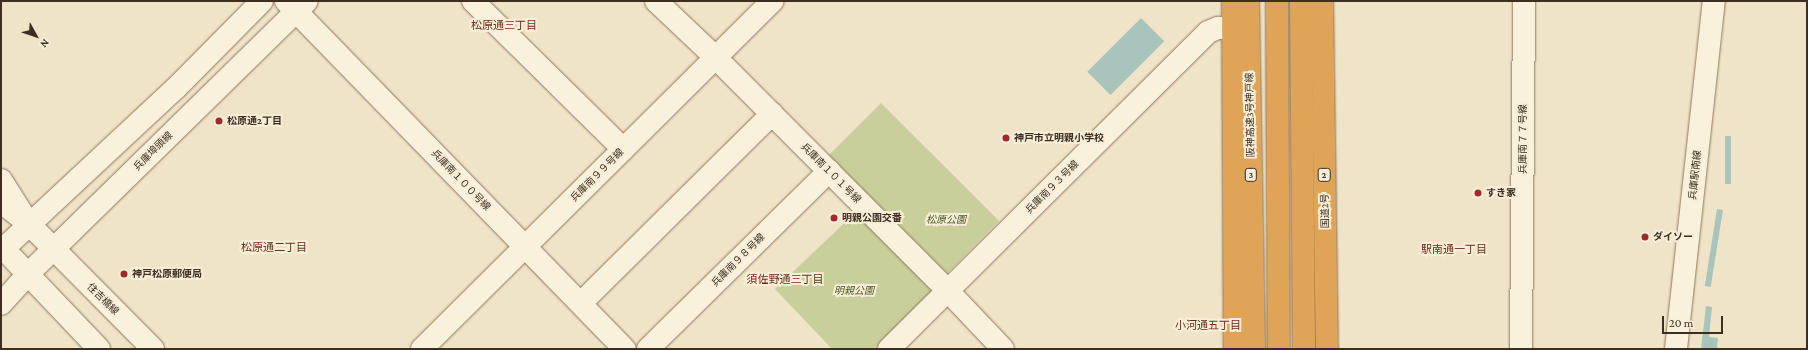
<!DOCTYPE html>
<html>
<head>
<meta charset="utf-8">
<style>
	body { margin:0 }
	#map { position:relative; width:1808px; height:350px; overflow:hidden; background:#f0e4c8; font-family:"Crimson Pro","Noto Sans JP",serif }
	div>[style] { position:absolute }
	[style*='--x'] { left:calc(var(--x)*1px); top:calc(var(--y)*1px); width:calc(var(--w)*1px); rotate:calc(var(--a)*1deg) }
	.green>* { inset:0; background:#c9cf9b; transform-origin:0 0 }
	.water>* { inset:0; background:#a9c4bc; transform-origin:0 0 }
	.roads { filter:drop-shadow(0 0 1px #8d765c) drop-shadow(0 0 1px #8d765c) }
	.street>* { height:22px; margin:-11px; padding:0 11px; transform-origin:11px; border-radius:11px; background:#faf1dc }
	.secondary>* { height:22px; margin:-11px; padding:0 11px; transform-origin:11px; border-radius:11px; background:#faf1dc }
	.highway>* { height:22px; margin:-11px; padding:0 11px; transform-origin:11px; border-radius:11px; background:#e0a458 }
	.dots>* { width:11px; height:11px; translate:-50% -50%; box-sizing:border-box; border:2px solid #f7eed8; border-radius:50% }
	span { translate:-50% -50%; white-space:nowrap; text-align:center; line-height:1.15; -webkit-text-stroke:4px #f7eed8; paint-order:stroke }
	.shield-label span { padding:1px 3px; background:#f7eed8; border:1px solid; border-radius:3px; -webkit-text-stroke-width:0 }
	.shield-label { font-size:9px; color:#3d2e20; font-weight:700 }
	.street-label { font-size:10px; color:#3d2e20 }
	.poi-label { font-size:10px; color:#3d2e20; font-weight:700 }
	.left { translate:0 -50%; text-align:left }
	.park-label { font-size:10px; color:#4d5a26; font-style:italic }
	.neighbourhood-label { font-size:11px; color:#6b2e1e }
	.frame { position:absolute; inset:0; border:2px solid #3d2e20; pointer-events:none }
	.north { position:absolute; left:16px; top:16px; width:40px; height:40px; -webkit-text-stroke:3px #f7eed8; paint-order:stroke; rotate:130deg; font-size:11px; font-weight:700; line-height:16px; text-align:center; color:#3d2e20 }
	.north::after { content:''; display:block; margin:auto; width:14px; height:18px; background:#3d2e20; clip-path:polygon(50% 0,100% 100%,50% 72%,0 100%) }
	.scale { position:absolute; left:1662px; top:316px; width:61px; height:18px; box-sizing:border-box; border:2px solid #3d2e20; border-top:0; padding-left:5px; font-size:12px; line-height:14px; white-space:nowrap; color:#3d2e20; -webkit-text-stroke:3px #f7eed8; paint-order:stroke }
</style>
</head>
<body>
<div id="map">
	<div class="green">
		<div style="left:881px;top:103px;width:167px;height:74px;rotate:45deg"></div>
		<div style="clip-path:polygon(858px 210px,936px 291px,875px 349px,832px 349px,775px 289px)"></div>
	</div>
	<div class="water">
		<div style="left:1141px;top:18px;width:33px;height:76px;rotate:45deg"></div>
		<div style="left:1725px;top:136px;width:6px;height:48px"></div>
		<div style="left:1717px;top:209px;width:6px;height:78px;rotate:9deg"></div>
		<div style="clip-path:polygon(1706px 306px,1712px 307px,1709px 337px,1718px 338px,1717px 349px,1701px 349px)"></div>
	</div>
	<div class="roads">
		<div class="street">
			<div style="--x:286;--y:1;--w:486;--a:45.8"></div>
			<div style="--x:473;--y:1;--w:211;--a:44.6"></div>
			<div style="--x:656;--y:1;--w:81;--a:43.5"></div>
			<div style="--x:715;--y:57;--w:329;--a:45.1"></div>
			<div style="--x:947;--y:290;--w:81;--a:46.5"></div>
			<div style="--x:1;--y:180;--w:49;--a:57.6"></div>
			<div style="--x:581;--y:303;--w:269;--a:-44.7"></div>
			<div style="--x:422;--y:349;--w:494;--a:-44.8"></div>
			<div style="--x:648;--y:349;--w:254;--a:-44.5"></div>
			<div style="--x:889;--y:349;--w:450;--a:-44.8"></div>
			<div style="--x:1208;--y:32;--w:11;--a:-22"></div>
			<div style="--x:1218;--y:28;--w:15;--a:0"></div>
			<div style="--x:1521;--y:349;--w:348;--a:-89.5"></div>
		</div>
		<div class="secondary">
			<div style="--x:1;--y:202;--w:36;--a:38"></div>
			<div style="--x:29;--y:224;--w:176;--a:45.2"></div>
			<div style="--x:1;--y:246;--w:142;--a:46.4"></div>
			<div style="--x:1;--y:251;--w:239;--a:-43"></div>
			<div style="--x:176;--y:88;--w:122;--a:-45.3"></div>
			<div style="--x:1;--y:304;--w:40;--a:-48"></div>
			<div style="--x:28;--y:274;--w:390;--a:-44.4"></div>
			<div style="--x:1676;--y:349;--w:350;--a:-83.8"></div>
		</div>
		<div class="highway">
			<div style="--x:1248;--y:1;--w:348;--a:89"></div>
			<div style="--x:1277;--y:1;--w:348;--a:89.7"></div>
			<div style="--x:1301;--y:1;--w:348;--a:89.5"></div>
			<div style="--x:1322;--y:1;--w:348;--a:89.2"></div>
			<div style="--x:1233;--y:2;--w:347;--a:89.7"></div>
		</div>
	</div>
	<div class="dots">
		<div style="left:219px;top:121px;background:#9e2a2b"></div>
		<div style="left:1006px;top:138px;background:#9e2a2b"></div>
		<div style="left:1478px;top:193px;background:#9e2a2b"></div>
		<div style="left:834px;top:218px;background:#9e2a2b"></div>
		<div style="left:1645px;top:237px;background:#9e2a2b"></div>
		<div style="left:124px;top:274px;background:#9e2a2b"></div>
	</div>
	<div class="shield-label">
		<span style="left:1251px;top:175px">3</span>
		<span style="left:1324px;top:175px">2</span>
	</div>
	<div class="street-label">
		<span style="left:1250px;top:115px;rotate:-91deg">阪神高速3号神戸線</span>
		<span style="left:1523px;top:139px;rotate:-90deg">兵庫南７７号線</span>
		<span style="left:153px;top:151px;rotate:-45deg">兵庫埠頭線</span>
		<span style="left:831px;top:173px;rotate:45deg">兵庫南１０１号線</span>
		<span style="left:597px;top:175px;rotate:-45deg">兵庫南９９号線</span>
		<span style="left:1695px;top:175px;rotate:-84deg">兵庫駅南線</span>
		<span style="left:461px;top:180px;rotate:46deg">兵庫南１００号線</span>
		<span style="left:1052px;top:187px;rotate:-45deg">兵庫南９３号線</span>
		<span style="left:1325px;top:211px;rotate:-91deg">国道2号</span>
		<span style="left:738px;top:260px;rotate:-45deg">兵庫南９８号線</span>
		<span style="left:103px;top:299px;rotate:45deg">住吉橋線</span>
	</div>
	<div class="poi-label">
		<span class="left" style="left:227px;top:121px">松原通2丁目</span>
		<span class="left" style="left:1014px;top:138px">神戸市立明親小学校</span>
		<span class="left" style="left:1486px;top:193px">すき家</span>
		<span class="left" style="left:842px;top:218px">明親公園交番</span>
		<span class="left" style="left:1653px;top:237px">ダイソー</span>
		<span class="left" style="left:132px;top:274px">神戸松原郵便局</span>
	</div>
	<div class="park-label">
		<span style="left:946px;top:220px">松原公園</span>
		<span style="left:854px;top:291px">明親公園</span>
	</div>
	<div class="neighbourhood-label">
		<span style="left:504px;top:25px">松原通三丁目</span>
		<span style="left:274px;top:247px">松原通二丁目</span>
		<span style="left:1454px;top:249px">駅南通一丁目</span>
		<span style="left:785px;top:279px">須佐野通三丁目</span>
		<span style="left:1208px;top:325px">小河通五丁目</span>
	</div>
	<div class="frame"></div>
	<div class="north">N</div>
	<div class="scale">20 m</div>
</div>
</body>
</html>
